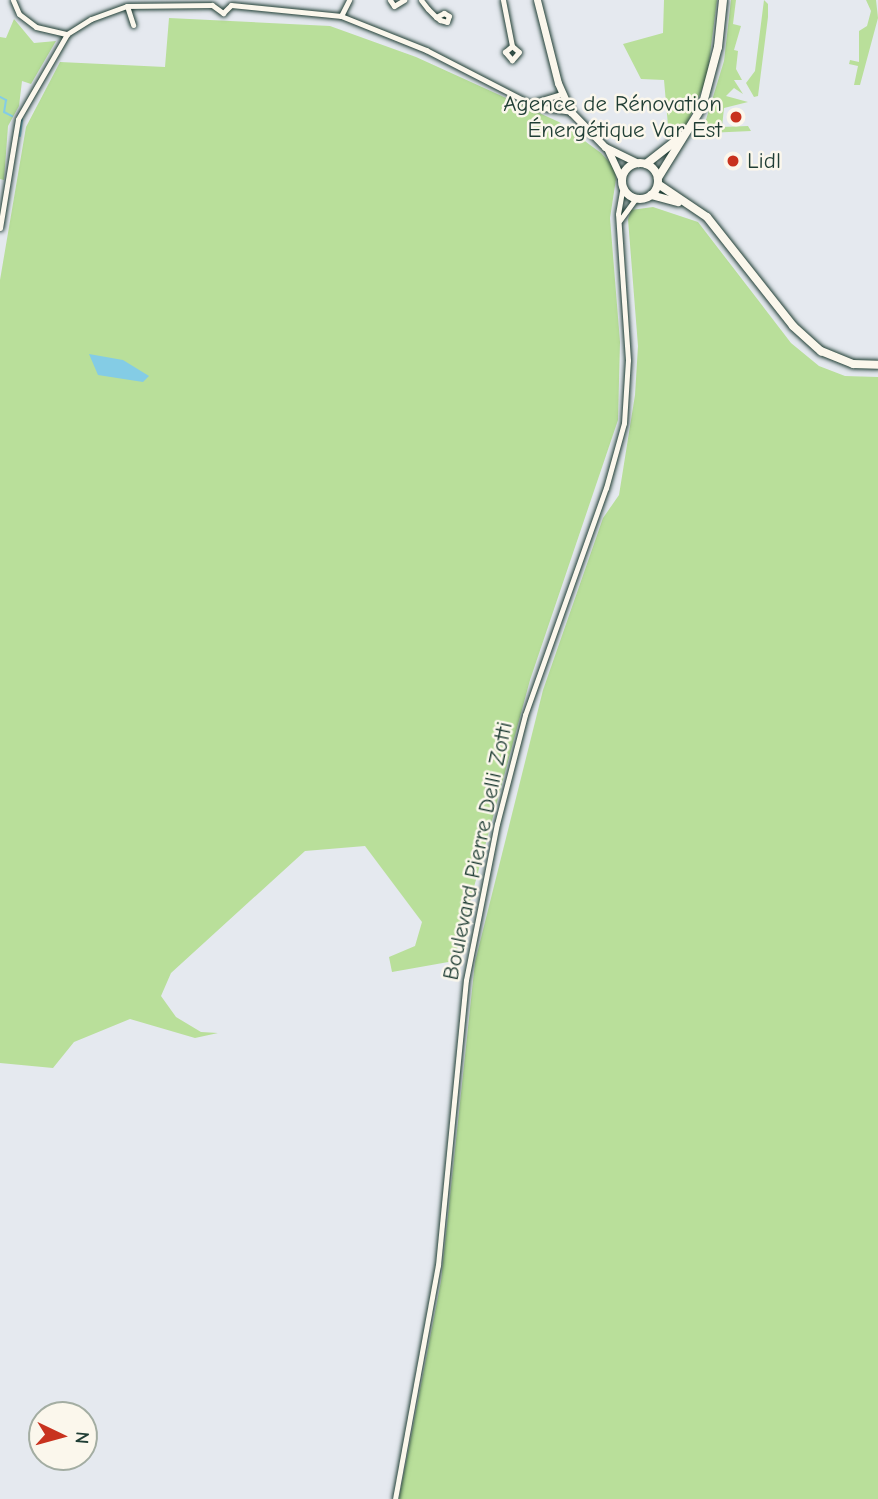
<!DOCTYPE html>
<html>
<head>
<meta charset="utf-8">
<style>
	body { margin:0 }
	#map { position:relative; width:878px; height:1499px; overflow:hidden; background:#e5e9ef; font-family:"Comic Neue",sans-serif }
	div>[style] { position:absolute }
	[style*='--x'] { left:calc(var(--x)*1px); top:calc(var(--y)*1px); width:calc(var(--w)*1px); rotate:calc(var(--a)*1deg) }
	.green>* { inset:0; background:#b9df9a }
	.water>* { inset:0; background:#84cce5 }
	.stream>* { height:2px; margin:-1px; padding:0 1px; transform-origin:1px; border-radius:1px; background:#84cce5 }
	.roads { filter:drop-shadow(0 0 2px #1f3d34) drop-shadow(0 0 2px #1f3d34) }
	.minor>* { height:5px; margin:-2.5px; padding:0 2.5px; transform-origin:2.5px; border-radius:2.5px; background:#fbf7ec }
	.tertiary>* { height:7px; margin:-3.5px; padding:0 3.5px; transform-origin:3.5px; border-radius:3.5px; background:#fbf7ec }
	.secondary>* { height:8px; margin:-4px; padding:0 4px; transform-origin:4px; border-radius:4px; background:#fbf7ec }
	.secondary>.ring { margin:-4px; padding:0; box-sizing:content-box; background:none; border:8px solid #fbf7ec; border-radius:50% }
	.dots>* { width:19px; height:19px; translate:-50% -50%; box-sizing:border-box; border:4px solid #fbf7ec; border-radius:50% }
	span { translate:-50% -50%; white-space:nowrap; text-align:center; line-height:1.15; -webkit-text-stroke:5px #fbf7ec; paint-order:stroke }
	.poi-label { font-size:23px; color:#1f3d34 }
	.right { translate:-100% -50%; text-align:right }
	.left { translate:0 -50%; text-align:left }
	.street-label { font-size:23px; color:#1f3d34 }
	.north { position:absolute; left:28px; top:1401px; width:70px; height:70px; box-sizing:border-box; background:#fbf7ec; border:2px solid #a3ada2; border-radius:50%; rotate:95deg; font-size:19px; font-weight:700; line-height:28px; text-align:center; color:#1f3d34 }
	.north::after { content:''; display:block; margin:auto; width:24px; height:32px; background:#c8321e; clip-path:polygon(50% 0,100% 100%,50% 72%,0 100%) }
</style>
</head>
<body>
<div id="map">
	<div class="green">
		<div style="clip-path:polygon(664px 0,717px 0,707px 78px,687px 124px,669px 137px,664px 80px,641px 79px,623px 44px,663px 33px)"></div>
		<div style="clip-path:polygon(731px 0,736px 0,733px 24px,741px 26px,734px 50px,738px 51px,736px 69px,742px 80px,734px 80px,743px 94px,734px 88px,726px 96px,748px 102px,724px 108px,722px 127px,748px 126px,751px 131px,707px 133px,705px 123px,724px 61px)"></div>
		<div style="clip-path:polygon(764px 0,768px 4px,768px 17px,758px 96px,754px 97px,746px 83px,755px 71px)"></div>
		<div style="clip-path:polygon(866px 0,876px 0,878px 18px,860px 85px,854px 85px,858px 66px,849px 64px,850px 60px,859px 62px,859px 31px,867px 26px,871px 11px)"></div>
		<div style="clip-path:polygon(169px 18px,330px 26px,416px 57px,559px 122px,601px 153px,614px 167px,616px 179px,610px 218px,620px 342px,618px 420px,530px 680px,454px 961px,392px 972px,389px 957px,415px 946px,422px 922px,365px 846px,305px 851px,171px 973px,161px 996px,176px 1017px,201px 1032px,218px 1033px,195px 1038px,130px 1019px,74px 1042px,53px 1068px,0 1063px,0 280px,26px 127px,60px 62px,165px 67px)"></div>
		<div style="clip-path:polygon(14px 19px,34px 43px,56px 41px,31px 84px,22px 81px,19px 106px,8px 126px,4px 180px,0 179px,0 37px,6px 38px)"></div>
		<div style="clip-path:polygon(653px 207px,698px 222px,791px 343px,819px 366px,845px 376px,878px 377px,878px 1499px,399px 1499px,441px 1281px,475px 962px,543px 690px,603px 518px,619px 495px,635px 395px,638px 346px,628px 219px,631px 210px)"></div>
	</div>
	<div class="water">
		<div style="clip-path:polygon(89px 354px,123px 360px,149px 376px,143px 382px,98px 375px)"></div>
	</div>
	<div class="stream">
		<div style="--x:0;--y:97;--w:7;--a:27"></div>
		<div style="--x:6;--y:100;--w:12;--a:99"></div>
		<div style="--x:4;--y:112;--w:9;--a:27"></div>
		<div style="--x:20;--y:136;--w:17;--a:-83"></div>
	</div>
	<div class="roads">
		<div class="minor">
			<div style="--x:13;--y:0;--w:15;--a:67"></div>
			<div style="--x:19;--y:14;--w:21;--a:37"></div>
			<div style="--x:36;--y:27;--w:32;--a:13"></div>
			<div style="--x:390;--y:0;--w:7;--a:56"></div>
			<div style="--x:394;--y:6;--w:12;--a:-31"></div>
			<div style="--x:421;--y:0;--w:11;--a:52"></div>
			<div style="--x:428;--y:9;--w:11;--a:45"></div>
			<div style="--x:436;--y:17;--w:5;--a:37"></div>
			<div style="--x:440;--y:20;--w:7;--a:16"></div>
			<div style="--x:447;--y:22;--w:6;--a:-72"></div>
			<div style="--x:449;--y:16;--w:6;--a:-149"></div>
			<div style="--x:444;--y:13;--w:9;--a:153"></div>
			<div style="--x:503;--y:0;--w:47;--a:78.9"></div>
			<div style="--x:512;--y:46;--w:9;--a:41"></div>
			<div style="--x:519;--y:52;--w:11;--a:131"></div>
			<div style="--x:512;--y:60;--w:11;--a:-131"></div>
			<div style="--x:505;--y:52;--w:9;--a:-41"></div>
			<div style="--x:212;--y:5;--w:14;--a:36"></div>
			<div style="--x:223;--y:13;--w:11;--a:-45"></div>
			<div style="--x:231;--y:5;--w:111;--a:5.7"></div>
			<div style="--x:341;--y:16;--w:92;--a:21.8"></div>
			<div style="--x:426;--y:50;--w:125;--a:27.2"></div>
			<div style="--x:537;--y:107;--w:34;--a:8"></div>
			<div style="--x:127;--y:6;--w:20;--a:72"></div>
			<div style="--x:341;--y:16;--w:18;--a:-63"></div>
			<div style="--x:532;--y:103;--w:31;--a:-17"></div>
			<div style="--x:620;--y:220;--w:27;--a:-54"></div>
			<div style="--x:0;--y:228;--w:110;--a:-80.6"></div>
			<div style="--x:18;--y:119;--w:98;--a:-60"></div>
			<div style="--x:67;--y:34;--w:28;--a:-32"></div>
			<div style="--x:91;--y:19;--w:38;--a:-20"></div>
			<div style="--x:127;--y:6;--w:85;--a:-0.7"></div>
			<div style="--x:395;--y:1499;--w:238;--a:-79.6"></div>
			<div style="--x:438;--y:1265;--w:286;--a:-84.4"></div>
			<div style="--x:466;--y:980;--w:159;--a:-78.8"></div>
			<div style="--x:497;--y:824;--w:113;--a:-75.6"></div>
			<div style="--x:525;--y:715;--w:241;--a:-70.4"></div>
			<div style="--x:606;--y:488;--w:67;--a:-74.5"></div>
			<div style="--x:624;--y:423;--w:63;--a:-86.4"></div>
			<div style="--x:628;--y:360;--w:146;--a:-93.9"></div>
			<div style="--x:618;--y:214;--w:29;--a:-80"></div>
		</div>
		<div class="tertiary">
			<div style="--x:537;--y:0;--w:86;--a:75.8"></div>
			<div style="--x:558;--y:83;--w:32;--a:66"></div>
			<div style="--x:571;--y:112;--w:49;--a:45.8"></div>
			<div style="--x:605;--y:147;--w:37;--a:26"></div>
			<div style="--x:608;--y:150;--w:33;--a:65"></div>
		</div>
		<div class="secondary">
			<div class="ring" style="left:622px;top:163px;width:28px;height:28px"></div>
			<div style="--x:646;--y:164;--w:47;--a:-38.1"></div>
			<div style="--x:658;--y:178;--w:84;--a:-58.2"></div>
			<div style="--x:702;--y:107;--w:62;--a:-75.1"></div>
			<div style="--x:718;--y:47;--w:47;--a:-83.9"></div>
			<div style="--x:658;--y:184;--w:59;--a:34"></div>
			<div style="--x:707;--y:217;--w:139;--a:51.7"></div>
			<div style="--x:793;--y:326;--w:38;--a:42"></div>
			<div style="--x:821;--y:351;--w:35;--a:22"></div>
			<div style="--x:853;--y:364;--w:25;--a:2"></div>
			<div style="--x:651;--y:195;--w:28;--a:15"></div>
		</div>
	</div>
	<div class="dots">
		<div style="left:736px;top:117px;background:#c8321e"></div>
		<div style="left:733px;top:161px;background:#c8321e"></div>
	</div>
	<div class="poi-label">
		<span class="right" style="left:722px;top:117px">Agence de Rénovation<br>Énergétique Var Est</span>
		<span class="left" style="left:747px;top:161px">Lidl</span>
	</div>
	<div class="street-label">
		<span style="left:478px;top:851px;rotate:-78deg">Boulevard Pierre Delli Zotti</span>
	</div>
	<div class="north">N</div>
</div>
</body>
</html>
